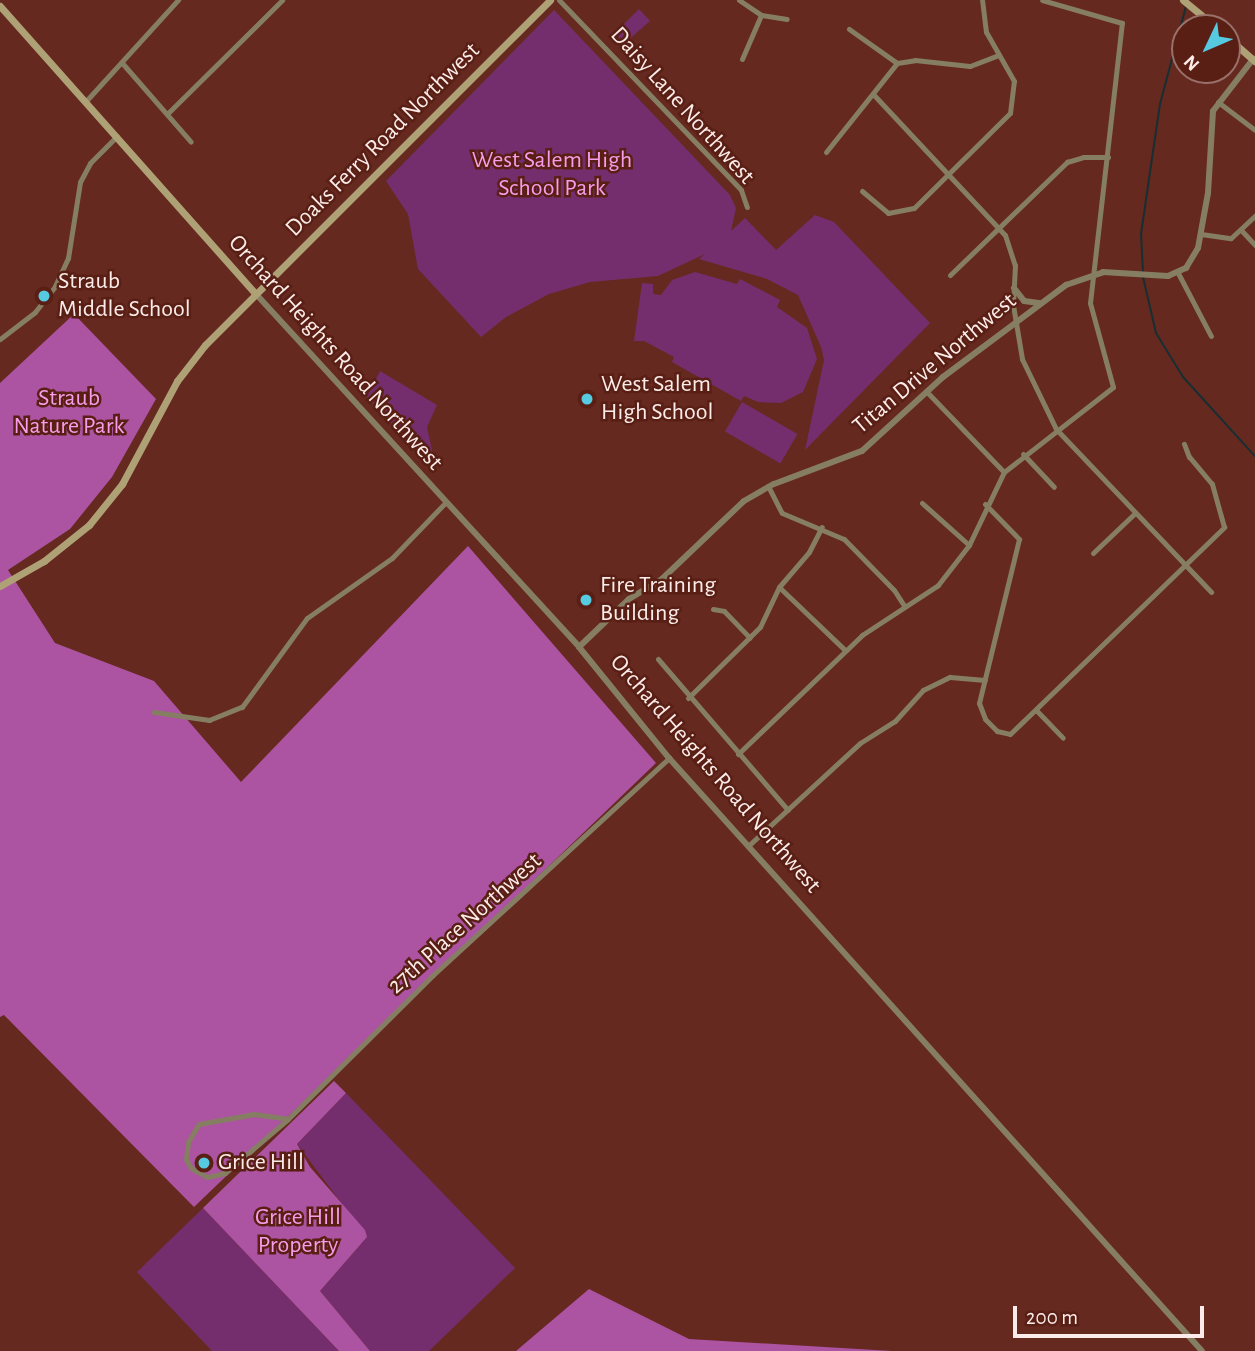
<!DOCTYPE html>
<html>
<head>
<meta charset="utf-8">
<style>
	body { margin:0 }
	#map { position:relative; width:1255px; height:1351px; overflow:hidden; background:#65291f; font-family:"Alegreya Sans",sans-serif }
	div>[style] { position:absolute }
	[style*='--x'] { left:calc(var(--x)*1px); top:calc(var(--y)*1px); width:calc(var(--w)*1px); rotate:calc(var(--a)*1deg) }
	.green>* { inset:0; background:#752e6d; transform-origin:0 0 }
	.forest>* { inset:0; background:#ac53a1 }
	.stream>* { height:2px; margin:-1px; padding:0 1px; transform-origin:1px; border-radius:1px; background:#172e33 }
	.minor>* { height:5px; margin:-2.5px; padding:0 2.5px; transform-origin:2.5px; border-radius:2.5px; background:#867e63 }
	.tertiary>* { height:6px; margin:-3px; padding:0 3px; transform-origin:3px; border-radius:3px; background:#867e63 }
	.secondary>* { height:7px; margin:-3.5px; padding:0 3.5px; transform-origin:3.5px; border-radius:3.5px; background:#afa176 }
	.dots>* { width:19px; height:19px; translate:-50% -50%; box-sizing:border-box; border:4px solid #591f14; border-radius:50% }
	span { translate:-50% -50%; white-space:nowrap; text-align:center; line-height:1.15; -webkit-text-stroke:5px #591f14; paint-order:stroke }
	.street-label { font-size:24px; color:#fcece9 }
	.park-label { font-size:24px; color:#f79cea }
	.poi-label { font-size:24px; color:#fcece9 }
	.left { translate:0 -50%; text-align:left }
	.north { position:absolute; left:1171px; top:14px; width:70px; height:70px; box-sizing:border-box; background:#591f14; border:2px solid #9a7169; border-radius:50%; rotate:226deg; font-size:19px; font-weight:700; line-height:28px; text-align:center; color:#fcece9 }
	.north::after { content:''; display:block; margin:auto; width:24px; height:32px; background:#55cae0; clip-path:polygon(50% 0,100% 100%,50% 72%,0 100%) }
	.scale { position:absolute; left:1013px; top:1306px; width:191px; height:32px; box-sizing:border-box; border:4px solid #fcece9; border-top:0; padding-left:9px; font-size:21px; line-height:24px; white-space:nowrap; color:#fcece9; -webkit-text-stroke:5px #591f14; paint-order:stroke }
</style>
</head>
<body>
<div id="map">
	<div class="green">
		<div style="clip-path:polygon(639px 9px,650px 21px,625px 43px,615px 33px)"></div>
		<div style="clip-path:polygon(554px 10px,730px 195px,736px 208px,731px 231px,745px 218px,776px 250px,815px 215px,834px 222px,930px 323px,805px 450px,824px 360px,821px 347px,798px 295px,767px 279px,699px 259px,705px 254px,658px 276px,590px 282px,549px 294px,506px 317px,481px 337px,418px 269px,408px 214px,386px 181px)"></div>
		<div style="clip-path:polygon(695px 272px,737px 284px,740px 279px,780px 300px,777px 307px,807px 328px,817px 359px,803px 392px,781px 403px,758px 402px,744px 396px,741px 401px,672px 362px,674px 357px,644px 341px,634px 341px,642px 283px,653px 284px,653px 294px,661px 295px,672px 280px)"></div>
		<div style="clip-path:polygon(380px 371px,437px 405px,427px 427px,433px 455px,440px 459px,432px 468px,367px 397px)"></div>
		<div style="left:742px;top:402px;width:64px;height:34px;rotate:30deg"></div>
		<div style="clip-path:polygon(346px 1093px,515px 1268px,429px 1351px,370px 1351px,320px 1291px,367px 1237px,297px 1144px)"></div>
		<div style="clip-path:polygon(203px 1208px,339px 1351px,212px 1351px,137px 1272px)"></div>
	</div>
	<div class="forest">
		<div style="clip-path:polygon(74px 314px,156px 399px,112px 477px,70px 529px,8px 570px,55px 643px,154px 681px,241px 782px,468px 546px,656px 763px,194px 1207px,4px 1015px,0 1017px,0 383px)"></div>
		<div style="clip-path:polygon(334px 1081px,346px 1093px,297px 1144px,310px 1167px,365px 1230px,367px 1237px,320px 1291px,370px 1351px,339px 1351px,203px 1208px)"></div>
		<div style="clip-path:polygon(589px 1289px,689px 1339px,892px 1351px,516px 1351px)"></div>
	</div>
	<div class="stream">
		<div style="--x:1143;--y:272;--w:38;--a:-93"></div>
		<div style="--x:1141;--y:234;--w:131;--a:-81.7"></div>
		<div style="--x:1160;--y:104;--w:101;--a:-75.1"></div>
		<div style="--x:1143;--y:277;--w:57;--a:76.9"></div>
		<div style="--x:1156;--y:333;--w:52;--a:58.5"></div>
		<div style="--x:1183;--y:377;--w:107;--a:47.7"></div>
	</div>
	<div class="minor">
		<div style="--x:559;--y:0;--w:263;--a:46.2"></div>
		<div style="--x:741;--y:190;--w:18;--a:71"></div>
		<div style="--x:739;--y:0;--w:27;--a:34"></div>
		<div style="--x:761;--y:15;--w:26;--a:9"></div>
		<div style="--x:849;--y:29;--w:59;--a:35.3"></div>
		<div style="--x:742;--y:59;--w:48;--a:-66.6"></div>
		<div style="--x:123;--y:64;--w:103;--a:48.9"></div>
		<div style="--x:873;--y:94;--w:193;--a:46.9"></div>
		<div style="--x:1005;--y:235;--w:32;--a:72"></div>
		<div style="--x:1015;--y:265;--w:40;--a:92.9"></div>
		<div style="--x:1013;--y:305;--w:55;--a:80.5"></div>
		<div style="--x:1022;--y:359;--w:78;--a:64.1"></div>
		<div style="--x:1056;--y:429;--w:225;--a:46.4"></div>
		<div style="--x:86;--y:101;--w:137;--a:-47.7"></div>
		<div style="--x:1218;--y:102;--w:46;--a:37.1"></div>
		<div style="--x:167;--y:114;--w:162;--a:-44.7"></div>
		<div style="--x:826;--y:152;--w:114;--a:-51.4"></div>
		<div style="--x:897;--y:63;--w:18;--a:-9"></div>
		<div style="--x:915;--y:60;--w:55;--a:6.2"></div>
		<div style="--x:970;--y:66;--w:31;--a:-21"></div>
		<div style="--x:862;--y:191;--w:34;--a:40"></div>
		<div style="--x:888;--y:213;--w:26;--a:-11"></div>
		<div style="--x:914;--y:208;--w:135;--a:-44.7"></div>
		<div style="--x:1010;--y:113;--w:32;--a:-83"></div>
		<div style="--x:1014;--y:81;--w:56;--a:-119.7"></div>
		<div style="--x:986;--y:32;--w:32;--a:-97"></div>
		<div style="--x:1241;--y:230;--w:21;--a:47"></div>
		<div style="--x:1201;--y:234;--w:30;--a:8"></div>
		<div style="--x:1231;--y:238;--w:33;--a:-43"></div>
		<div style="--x:1178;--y:273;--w:71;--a:62.4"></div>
		<div style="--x:950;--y:275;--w:163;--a:-44"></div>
		<div style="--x:1067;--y:162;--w:17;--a:-17"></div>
		<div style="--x:1083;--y:157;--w:25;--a:0"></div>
		<div style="--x:0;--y:339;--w:44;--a:-37.6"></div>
		<div style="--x:35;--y:312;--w:33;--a:-52"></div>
		<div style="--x:55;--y:286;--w:31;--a:-65"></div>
		<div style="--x:68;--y:258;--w:77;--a:-81"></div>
		<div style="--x:80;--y:182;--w:21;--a:-62"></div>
		<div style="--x:90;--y:163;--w:38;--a:-45"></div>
		<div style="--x:926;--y:391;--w:112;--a:46.1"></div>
		<div style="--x:1023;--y:454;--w:45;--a:46.8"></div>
		<div style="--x:768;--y:486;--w:30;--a:63"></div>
		<div style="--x:782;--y:513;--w:67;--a:22.8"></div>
		<div style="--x:844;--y:539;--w:71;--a:45.6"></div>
		<div style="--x:894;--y:590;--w:20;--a:57"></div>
		<div style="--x:922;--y:503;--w:63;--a:41.8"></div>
		<div style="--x:985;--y:504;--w:49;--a:45.8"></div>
		<div style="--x:1019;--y:539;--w:169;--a:103.7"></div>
		<div style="--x:979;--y:703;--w:17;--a:69"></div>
		<div style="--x:985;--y:719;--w:17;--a:45"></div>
		<div style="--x:997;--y:731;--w:13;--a:13"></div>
		<div style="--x:1010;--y:734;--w:298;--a:-44"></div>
		<div style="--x:1224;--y:527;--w:45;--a:-105.6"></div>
		<div style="--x:1212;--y:484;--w:35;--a:-130"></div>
		<div style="--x:1189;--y:457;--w:14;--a:-111"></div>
		<div style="--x:1093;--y:553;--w:58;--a:-43.6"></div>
		<div style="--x:779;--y:587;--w:91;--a:43.7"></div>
		<div style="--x:713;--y:609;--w:11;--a:10"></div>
		<div style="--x:724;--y:611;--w:37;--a:46"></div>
		<div style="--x:658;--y:659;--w:199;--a:49.3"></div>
		<div style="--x:688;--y:698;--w:101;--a:-44.6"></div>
		<div style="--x:760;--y:627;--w:44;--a:-64.6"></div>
		<div style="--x:779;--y:587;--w:46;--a:-49.4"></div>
		<div style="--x:809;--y:552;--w:28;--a:-63"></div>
		<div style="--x:1037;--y:711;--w:37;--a:46"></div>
		<div style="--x:154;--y:712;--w:56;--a:8.3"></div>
		<div style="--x:209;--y:720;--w:35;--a:-22"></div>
		<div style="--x:242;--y:707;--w:110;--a:-53.9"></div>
		<div style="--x:307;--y:618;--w:104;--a:-35.2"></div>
		<div style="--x:392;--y:558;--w:75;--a:-46.1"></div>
		<div style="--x:738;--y:754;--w:172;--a:-43.8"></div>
		<div style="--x:862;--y:635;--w:91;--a:-33.3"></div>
		<div style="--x:938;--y:585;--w:51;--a:-52.2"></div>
		<div style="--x:969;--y:545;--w:81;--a:-64.4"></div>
		<div style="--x:1004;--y:472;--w:138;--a:-37.9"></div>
		<div style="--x:1113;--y:387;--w:87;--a:-105.3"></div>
		<div style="--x:1090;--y:303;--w:282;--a:-83.5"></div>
		<div style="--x:1122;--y:23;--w:83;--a:-164"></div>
		<div style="--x:748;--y:846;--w:152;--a:-42.6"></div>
		<div style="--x:860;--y:743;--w:41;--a:-32.2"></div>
		<div style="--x:895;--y:721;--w:42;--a:-47.9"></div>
		<div style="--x:923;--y:690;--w:30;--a:-26"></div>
		<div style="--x:950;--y:677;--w:35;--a:5"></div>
		<div style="--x:288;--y:1119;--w:83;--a:139.4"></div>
		<div style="--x:225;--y:1173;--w:18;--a:167"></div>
		<div style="--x:207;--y:1177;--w:18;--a:-151"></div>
		<div style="--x:191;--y:1168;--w:10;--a:-119"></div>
		<div style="--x:186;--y:1159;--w:17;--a:-83"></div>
		<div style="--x:188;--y:1142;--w:21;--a:-59"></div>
		<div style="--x:199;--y:1124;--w:56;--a:-10.3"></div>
		<div style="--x:254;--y:1114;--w:34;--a:8"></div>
		<div style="--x:288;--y:1119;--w:204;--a:-44.8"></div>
		<div style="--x:433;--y:975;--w:321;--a:-42.6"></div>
	</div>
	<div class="tertiary">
		<div style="--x:1014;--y:288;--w:16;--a:52"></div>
		<div style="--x:1024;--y:301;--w:15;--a:8"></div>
		<div style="--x:255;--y:293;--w:480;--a:47.5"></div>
		<div style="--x:579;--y:647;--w:143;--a:51"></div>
		<div style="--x:669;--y:758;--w:797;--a:48.05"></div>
		<div style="--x:579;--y:647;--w:69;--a:-43.8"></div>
		<div style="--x:629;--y:599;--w:39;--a:-31"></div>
		<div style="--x:662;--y:579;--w:113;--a:-43.6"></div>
		<div style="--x:744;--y:501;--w:34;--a:-30"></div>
		<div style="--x:774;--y:484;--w:94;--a:-20.6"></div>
		<div style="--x:862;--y:451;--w:110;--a:-42.4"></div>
		<div style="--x:943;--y:377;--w:154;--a:-36.8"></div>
		<div style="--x:1066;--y:285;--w:39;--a:-19"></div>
		<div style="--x:1103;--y:272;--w:65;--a:3.5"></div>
		<div style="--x:1168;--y:276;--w:20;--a:-24"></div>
		<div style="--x:1186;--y:268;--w:23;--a:-59"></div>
		<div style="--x:1198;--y:248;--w:56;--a:-79.7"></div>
		<div style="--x:1208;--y:193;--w:82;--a:-86.5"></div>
		<div style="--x:1213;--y:111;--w:66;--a:-52.4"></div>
	</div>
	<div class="secondary">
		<div style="--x:1183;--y:0;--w:44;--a:39.5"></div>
		<div style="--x:0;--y:6;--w:384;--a:48.4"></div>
		<div style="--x:1227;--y:37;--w:37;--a:41"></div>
		<div style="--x:0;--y:586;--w:51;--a:-29.6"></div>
		<div style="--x:44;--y:561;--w:58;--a:-38.7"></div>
		<div style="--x:89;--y:525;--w:53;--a:-51.2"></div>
		<div style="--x:122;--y:484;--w:117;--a:-61.9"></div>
		<div style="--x:177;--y:381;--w:46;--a:-52.1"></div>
		<div style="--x:205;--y:345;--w:488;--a:-45"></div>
	</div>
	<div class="dots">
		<div style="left:44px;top:296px;background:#55cae0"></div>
		<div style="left:587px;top:399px;background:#55cae0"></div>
		<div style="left:586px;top:600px;background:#55cae0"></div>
		<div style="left:204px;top:1163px;background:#55cae0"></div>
	</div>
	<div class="street-label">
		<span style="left:682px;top:106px;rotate:48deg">Daisy Lane Northwest</span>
		<span style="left:383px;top:140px;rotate:-45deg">Doaks Ferry Road Northwest</span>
		<span style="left:335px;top:353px;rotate:48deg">Orchard Heights Road Northwest</span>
		<span style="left:935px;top:364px;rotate:-40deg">Titan Drive Northwest</span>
		<span style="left:715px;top:774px;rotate:49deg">Orchard Heights Road Northwest</span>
		<span style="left:465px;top:924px;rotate:-42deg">27th Place Northwest</span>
	</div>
	<div class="park-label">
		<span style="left:552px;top:175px">West Salem High<br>School Park</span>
		<span style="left:69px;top:413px">Straub<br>Nature Park</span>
		<span style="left:298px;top:1232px">Grice Hill<br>Property</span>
	</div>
	<div class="poi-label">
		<span class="left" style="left:58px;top:296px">Straub<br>Middle School</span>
		<span class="left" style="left:601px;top:399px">West Salem<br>High School</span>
		<span class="left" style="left:600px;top:600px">Fire Training<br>Building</span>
		<span class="left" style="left:218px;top:1163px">Grice Hill</span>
	</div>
	<div class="north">N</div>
	<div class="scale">200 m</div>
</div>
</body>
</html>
